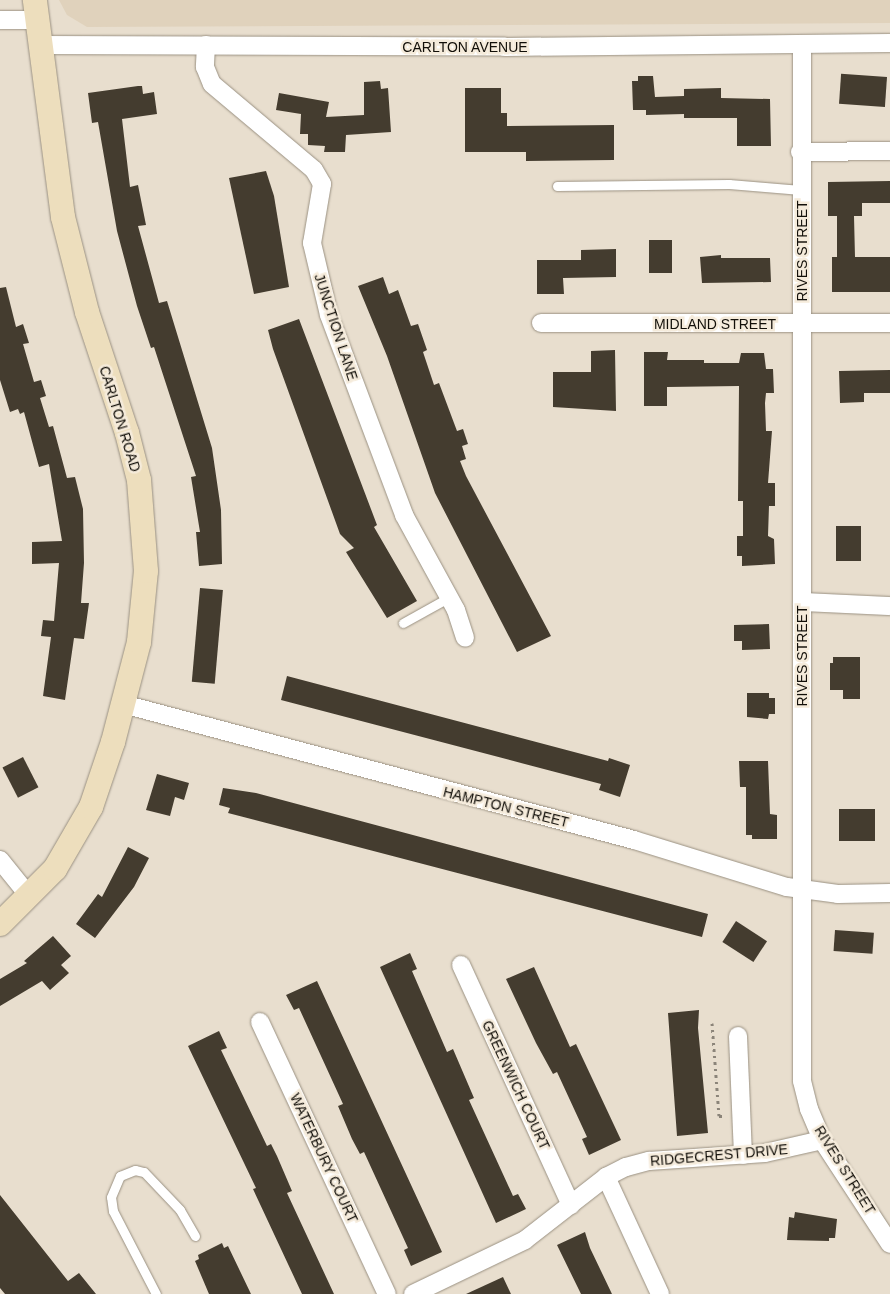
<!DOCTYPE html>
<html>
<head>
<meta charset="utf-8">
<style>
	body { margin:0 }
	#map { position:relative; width:890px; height:1294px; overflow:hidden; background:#e8dece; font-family:Helvetica,sans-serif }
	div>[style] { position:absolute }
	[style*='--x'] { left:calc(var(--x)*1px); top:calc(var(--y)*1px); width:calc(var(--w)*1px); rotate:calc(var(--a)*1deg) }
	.built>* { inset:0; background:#e0d2bc }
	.building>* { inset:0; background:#443c2f; transform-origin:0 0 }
	.path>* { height:3px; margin-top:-1.5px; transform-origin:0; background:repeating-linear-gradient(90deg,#8b8479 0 2.5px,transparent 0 6.5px) }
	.roads { filter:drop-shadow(0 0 1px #9a9182) drop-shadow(0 0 1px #9a9182) }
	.service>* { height:9px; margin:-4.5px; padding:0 4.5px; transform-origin:4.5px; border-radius:4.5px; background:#fff }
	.minor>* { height:18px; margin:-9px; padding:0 9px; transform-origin:9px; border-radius:9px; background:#fff }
	.secondary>* { height:24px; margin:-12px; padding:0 12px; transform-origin:12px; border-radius:12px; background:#eddebd }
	span { translate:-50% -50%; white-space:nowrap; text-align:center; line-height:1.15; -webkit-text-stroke:5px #f5ebdb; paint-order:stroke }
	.street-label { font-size:14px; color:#120f09 }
</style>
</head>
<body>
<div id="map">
	<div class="built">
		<div style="clip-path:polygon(59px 0,890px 0,890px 23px,87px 27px,67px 15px)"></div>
	</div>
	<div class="building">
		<div style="clip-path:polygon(638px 76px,653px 76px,655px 97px,684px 96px,684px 89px,721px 88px,721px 98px,770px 99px,771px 146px,737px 146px,737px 118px,684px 118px,684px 114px,646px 115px,646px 110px,633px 110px,632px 81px,638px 81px)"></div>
		<div style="left:887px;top:77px;width:30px;height:46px;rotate:94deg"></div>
		<div style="clip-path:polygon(380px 81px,381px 89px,388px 88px,391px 132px,346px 135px,345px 152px,324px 152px,325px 146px,308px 145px,308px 134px,300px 134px,301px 114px,276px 110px,279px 93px,329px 102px,326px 117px,364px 115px,364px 82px)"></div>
		<div style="clip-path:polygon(138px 86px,142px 86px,143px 94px,154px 92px,157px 114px,122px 119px,130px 187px,138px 185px,146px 225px,138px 226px,159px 303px,167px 301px,212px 448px,221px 510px,222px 564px,199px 566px,196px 532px,200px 532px,191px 477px,196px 476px,154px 347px,151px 348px,137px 306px,117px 231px,98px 122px,92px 123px,88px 93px)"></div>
		<div style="clip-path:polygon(465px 88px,501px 88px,501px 113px,507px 113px,507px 126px,614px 125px,614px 160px,526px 161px,526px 152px,465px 152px)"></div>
		<div style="clip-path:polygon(266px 171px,274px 196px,289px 287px,254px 294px,229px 178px)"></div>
		<div style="clip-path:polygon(890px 181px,890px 203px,862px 203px,862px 216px,854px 216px,855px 257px,890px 257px,890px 292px,832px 292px,832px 257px,837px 257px,837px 216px,828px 216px,828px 182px)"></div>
		<div style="left:672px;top:240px;width:33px;height:23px;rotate:90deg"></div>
		<div style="clip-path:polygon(616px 249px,616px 277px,563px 278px,564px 294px,537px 294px,537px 260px,581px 260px,581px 250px)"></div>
		<div style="clip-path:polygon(721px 255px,721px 258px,770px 258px,771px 282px,702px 283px,700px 257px)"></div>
		<div style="clip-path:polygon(383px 277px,389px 294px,398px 290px,411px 326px,418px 324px,427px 350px,423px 352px,434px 385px,439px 383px,457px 431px,463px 429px,468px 444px,462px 446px,466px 459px,460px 461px,466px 476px,551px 636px,517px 652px,435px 493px,387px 356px,358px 286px)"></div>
		<div style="clip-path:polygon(6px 287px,16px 327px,23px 324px,29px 343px,23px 344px,34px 382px,41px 380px,46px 396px,40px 398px,49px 427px,53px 426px,67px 478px,75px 477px,83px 509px,84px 563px,81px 603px,89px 603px,84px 639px,74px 638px,65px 700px,43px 696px,51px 637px,41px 636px,43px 620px,54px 621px,59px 563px,32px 564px,32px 542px,62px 541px,49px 464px,39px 467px,24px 412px,20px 414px,18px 409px,10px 412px,0 380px,0 288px)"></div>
		<div style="clip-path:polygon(299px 319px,377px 525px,374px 527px,417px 601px,387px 618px,346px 552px,354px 548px,340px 534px,273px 349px,268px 330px)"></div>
		<div style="clip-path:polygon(615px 350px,616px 411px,553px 407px,553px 372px,591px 372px,591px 351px)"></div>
		<div style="clip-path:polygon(644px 352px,668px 352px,667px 360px,704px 360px,704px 363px,739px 363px,741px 353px,764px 353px,766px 369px,773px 369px,774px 393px,766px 393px,765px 403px,766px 431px,772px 431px,768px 483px,775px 483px,775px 506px,769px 506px,768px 536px,774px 539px,775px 564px,742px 566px,742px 556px,737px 556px,737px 536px,743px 536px,743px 501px,738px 501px,739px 386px,667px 387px,667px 406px,644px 406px)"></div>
		<div style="clip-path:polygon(890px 370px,890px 393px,864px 393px,864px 402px,840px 403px,839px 371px)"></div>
		<div style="left:836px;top:526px;width:25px;height:35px"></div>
		<div style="left:200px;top:588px;width:23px;height:94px;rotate:5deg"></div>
		<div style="clip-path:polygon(769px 624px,770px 649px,742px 650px,742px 641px,734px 641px,734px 625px)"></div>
		<div style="clip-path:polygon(833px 657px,860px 657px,860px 699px,843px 699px,843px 690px,830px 690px,830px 663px,833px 663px)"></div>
		<div style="clip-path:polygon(287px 676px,608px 761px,609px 758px,630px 765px,620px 797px,599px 790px,601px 784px,281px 700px)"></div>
		<div style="clip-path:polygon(747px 693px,769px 693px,769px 698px,775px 698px,775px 714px,769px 714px,768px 719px,747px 717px)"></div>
		<div style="left:23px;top:757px;width:34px;height:23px;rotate:63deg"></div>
		<div style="clip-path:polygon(739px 761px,768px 761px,770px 814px,777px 815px,777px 839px,752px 839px,752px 835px,746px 835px,746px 787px,740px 787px)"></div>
		<div style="clip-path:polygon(157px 774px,189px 783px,184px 800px,175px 797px,170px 816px,146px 810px)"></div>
		<div style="clip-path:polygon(223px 788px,256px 793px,708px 914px,702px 937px,228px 813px,230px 808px,219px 805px)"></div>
		<div style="left:839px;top:809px;width:36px;height:32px"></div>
		<div style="clip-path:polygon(128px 847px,149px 858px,134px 887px,95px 938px,76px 924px,98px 894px,102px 897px)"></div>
		<div style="left:736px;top:921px;width:37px;height:25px;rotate:33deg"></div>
		<div style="left:835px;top:930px;width:39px;height:21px;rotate:4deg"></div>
		<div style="clip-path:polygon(53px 936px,71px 956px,61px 965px,69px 973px,50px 990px,42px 981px,0 1006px,0 979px,27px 963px,24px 961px)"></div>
		<div style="clip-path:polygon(410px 953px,417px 969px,412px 971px,447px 1052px,453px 1049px,474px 1098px,469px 1100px,513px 1196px,518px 1194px,526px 1209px,496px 1223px,380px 967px)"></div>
		<div style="clip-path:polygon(534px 967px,570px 1047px,576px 1044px,621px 1140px,589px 1155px,582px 1139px,587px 1137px,557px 1072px,553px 1074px,536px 1043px,506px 979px)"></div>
		<div style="clip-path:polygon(317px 981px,442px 1252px,411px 1266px,404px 1250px,408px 1248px,364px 1152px,360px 1154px,352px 1139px,338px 1106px,343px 1104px,299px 1008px,294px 1010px,286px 995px)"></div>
		<div style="clip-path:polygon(699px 1010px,698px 1028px,708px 1133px,677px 1136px,668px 1013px)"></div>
		<div style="clip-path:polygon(219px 1031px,227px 1048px,221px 1050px,267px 1146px,271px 1144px,277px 1156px,292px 1191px,287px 1193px,334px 1294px,302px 1294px,253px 1189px,256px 1188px,188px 1046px)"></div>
		<div style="clip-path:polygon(0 1195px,68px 1281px,79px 1273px,96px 1294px,5px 1294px,0 1288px)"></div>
		<div style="clip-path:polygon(795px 1212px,837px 1219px,835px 1238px,829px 1238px,829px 1241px,787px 1240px,789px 1217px,794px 1218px)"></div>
		<div style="clip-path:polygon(585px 1232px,590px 1248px,612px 1294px,581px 1294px,557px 1245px)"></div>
		<div style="clip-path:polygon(222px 1243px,224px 1248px,228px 1246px,251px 1294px,209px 1294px,195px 1261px,199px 1259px,198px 1255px)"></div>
		<div style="clip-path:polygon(503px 1277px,511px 1294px,466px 1294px)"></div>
	</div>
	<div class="path">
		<div style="--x:712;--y:1023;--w:93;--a:85.7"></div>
		<div style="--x:719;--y:1116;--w:5;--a:0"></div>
	</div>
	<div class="roads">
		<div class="service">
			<div style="--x:557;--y:186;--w:172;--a:-0.7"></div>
			<div style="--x:729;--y:184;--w:72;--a:4.8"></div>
			<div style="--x:403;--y:623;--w:51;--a:-29.1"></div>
			<div style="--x:156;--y:1294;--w:93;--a:-117.4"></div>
			<div style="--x:113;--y:1211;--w:14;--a:-98"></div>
			<div style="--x:111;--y:1197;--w:23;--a:-67"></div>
			<div style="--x:120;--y:1176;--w:16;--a:-22"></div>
			<div style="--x:135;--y:1170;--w:9;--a:13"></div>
			<div style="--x:144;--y:1172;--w:52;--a:46.5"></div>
			<div style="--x:180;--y:1210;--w:30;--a:60"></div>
		</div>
		<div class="minor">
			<div style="--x:0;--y:20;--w:37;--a:0"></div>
			<div style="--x:802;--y:44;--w:1037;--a:90"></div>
			<div style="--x:802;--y:1081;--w:29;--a:76"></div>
			<div style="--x:809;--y:1109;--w:34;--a:67"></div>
			<div style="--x:822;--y:1140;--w:124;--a:56.8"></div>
			<div style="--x:40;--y:45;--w:465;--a:0.2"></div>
			<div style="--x:505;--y:47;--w:385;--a:-0.6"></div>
			<div style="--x:206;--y:45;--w:22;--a:93"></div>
			<div style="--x:205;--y:67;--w:18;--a:68"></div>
			<div style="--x:212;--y:84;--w:133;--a:40.1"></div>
			<div style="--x:314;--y:170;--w:16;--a:60"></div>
			<div style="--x:322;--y:184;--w:60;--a:99.6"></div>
			<div style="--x:312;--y:243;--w:74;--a:76.7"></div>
			<div style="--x:329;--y:315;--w:214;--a:69.4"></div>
			<div style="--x:404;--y:515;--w:108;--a:61.3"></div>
			<div style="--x:456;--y:610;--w:29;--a:72"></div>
			<div style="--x:800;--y:152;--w:90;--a:-0.6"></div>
			<div style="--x:541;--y:323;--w:349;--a:0"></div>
			<div style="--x:802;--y:602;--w:88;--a:2.6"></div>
			<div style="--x:123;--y:704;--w:529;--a:14.9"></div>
			<div style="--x:634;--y:840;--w:160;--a:17.1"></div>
			<div style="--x:787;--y:887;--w:51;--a:7.8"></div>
			<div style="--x:838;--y:894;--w:52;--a:-1.1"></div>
			<div style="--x:0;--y:860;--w:48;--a:51"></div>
			<div style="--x:461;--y:965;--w:264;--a:65.4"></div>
			<div style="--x:260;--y:1022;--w:300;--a:65"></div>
			<div style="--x:738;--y:1036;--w:119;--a:87.6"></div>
			<div style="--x:606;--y:1177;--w:129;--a:65.2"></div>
			<div style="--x:413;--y:1294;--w:124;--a:-25.7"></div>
			<div style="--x:525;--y:1240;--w:103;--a:-37.9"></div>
			<div style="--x:606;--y:1177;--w:22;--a:-27"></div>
			<div style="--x:626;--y:1167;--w:24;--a:-15"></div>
			<div style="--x:649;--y:1161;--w:116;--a:-3.9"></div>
			<div style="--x:765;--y:1153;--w:58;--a:-12.8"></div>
		</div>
		<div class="secondary">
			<div style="--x:0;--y:924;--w:78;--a:-45"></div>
			<div style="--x:55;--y:869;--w:72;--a:-59.9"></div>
			<div style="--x:91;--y:807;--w:69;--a:-71.3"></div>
			<div style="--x:113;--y:742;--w:103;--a:-75.4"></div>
			<div style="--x:139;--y:642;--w:71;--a:-84.4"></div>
			<div style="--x:146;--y:571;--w:91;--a:-94.4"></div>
			<div style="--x:139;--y:480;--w:49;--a:-104.3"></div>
			<div style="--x:127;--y:433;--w:127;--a:-108.3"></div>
			<div style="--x:87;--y:312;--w:98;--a:-104.2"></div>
			<div style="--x:63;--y:217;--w:219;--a:-97.4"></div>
		</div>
	</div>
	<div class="street-label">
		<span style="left:465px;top:47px">CARLTON AVENUE</span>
		<span style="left:802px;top:251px;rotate:-90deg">RIVES STREET</span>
		<span style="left:715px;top:324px">MIDLAND STREET</span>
		<span style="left:336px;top:327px;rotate:72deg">JUNCTION LANE</span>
		<span style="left:120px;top:419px;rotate:73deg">CARLTON ROAD</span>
		<span style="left:802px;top:656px;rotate:-90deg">RIVES STREET</span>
		<span style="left:506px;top:807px;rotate:14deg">HAMPTON STREET</span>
		<span style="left:516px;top:1085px;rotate:65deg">GREENWICH COURT</span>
		<span style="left:719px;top:1155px;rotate:-5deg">RIDGECREST DRIVE</span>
		<span style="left:324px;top:1158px;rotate:65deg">WATERBURY COURT</span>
		<span style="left:845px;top:1170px;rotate:58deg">RIVES STREET</span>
	</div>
</div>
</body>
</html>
